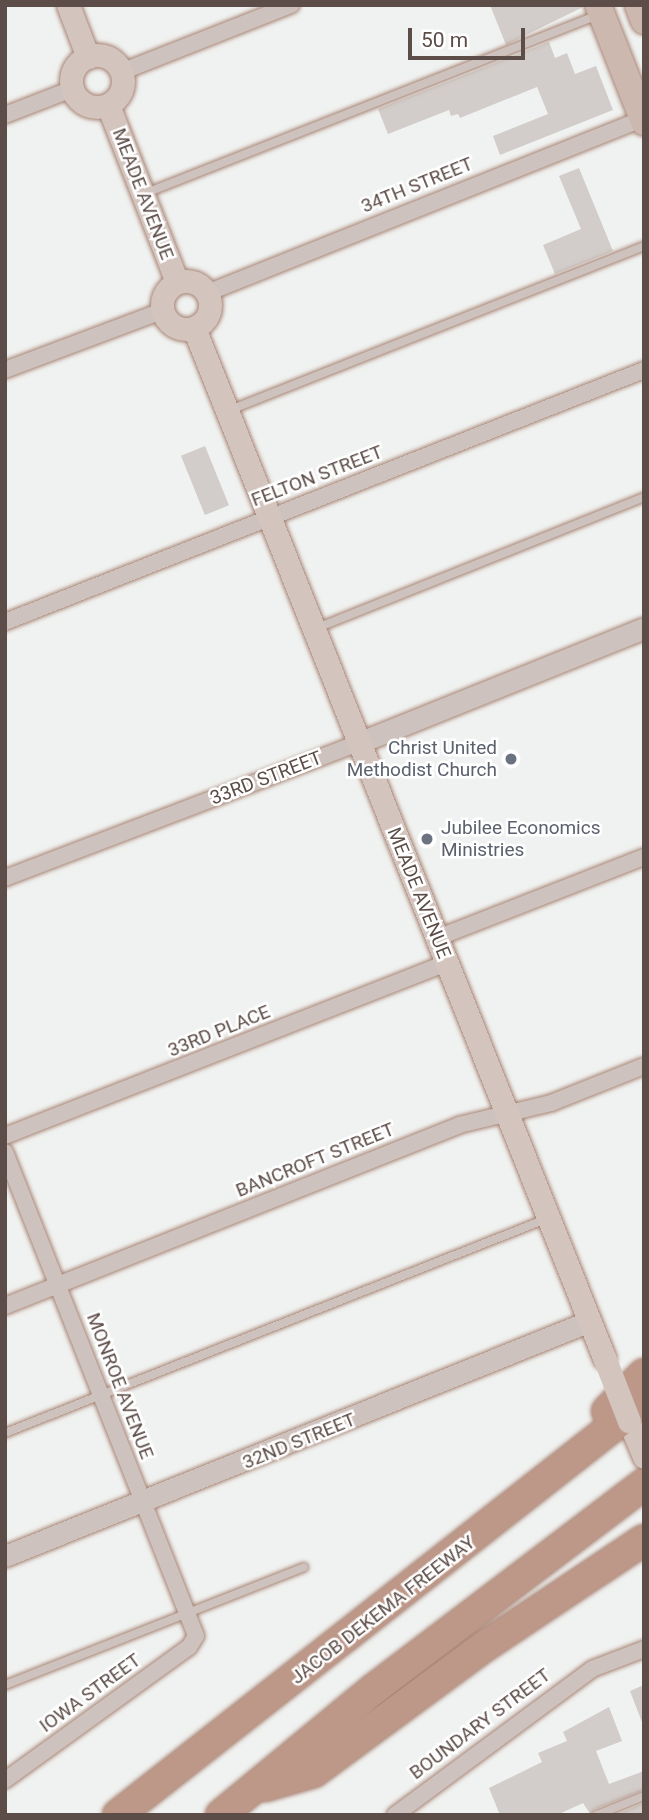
<!DOCTYPE html>
<html>
<head>
<meta charset="utf-8">
<style>
	body { margin:0 }
	#map { position:relative; width:649px; height:1820px; overflow:hidden; background:#f0f2f1; font-family:Roboto,sans-serif }
	div>[style] { position:absolute }
	[style*='--x'] { left:calc(var(--x)*1px); top:calc(var(--y)*1px); width:calc(var(--w)*1px); rotate:calc(var(--a)*1deg) }
	.building>* { inset:0; background:#d2cdca; transform-origin:0 0 }
	.roads { filter:drop-shadow(0 0 2px #a88474) drop-shadow(0 0 2px #a88474) }
	.service>* { height:8px; margin:-4px; padding:0 4px; transform-origin:4px; border-radius:4px; background:#cec2be }
	.minor>* { height:16px; margin:-8px; padding:0 8px; transform-origin:8px; border-radius:8px; background:#cec2be }
	.tertiary>* { height:21px; margin:-10.5px; padding:0 10.5px; transform-origin:10.5px; border-radius:10.5px; background:#cec2be }
	.secondary>* { height:23px; margin:-11.5px; padding:0 11.5px; transform-origin:11.5px; border-radius:11.5px; background:#d3c4be }
	.secondary>.ring { margin:-11.5px; padding:0; box-sizing:content-box; background:none; border:23px solid #d3c4be; border-radius:50% }
	.primary>* { height:26px; margin:-13px; padding:0 13px; transform-origin:13px; border-radius:13px; background:#cdb8b0 }
	.motorway>* { height:30px; margin:-15px; padding:0 15px; transform-origin:15px; border-radius:15px; background:#bd9889 }
	.secondary-bridge>* { height:23px; margin:-11.5px; padding:0 11.5px; transform-origin:11.5px; border-radius:11.5px; background:#d3c4be }
	.dots>* { width:19px; height:19px; translate:-50% -50%; box-sizing:border-box; border:4px solid #fff; border-radius:50% }
	span { translate:-50% -50%; white-space:nowrap; text-align:center; line-height:1.15; -webkit-text-stroke:5px #fff; paint-order:stroke }
	.street-label { font-size:19px; color:#5c4d48 }
	.worship-label { font-size:19px; color:#5b616d }
	.right { translate:-100% -50%; text-align:right }
	.left { translate:0 -50%; text-align:left }
	.frame { position:absolute; inset:0; border:7px solid #5c4d48; pointer-events:none }
	.scale { position:absolute; left:408px; top:28px; width:117px; height:32px; box-sizing:border-box; border:4px solid #5c4d48; border-top:0; padding-left:9px; font-size:21px; line-height:24px; white-space:nowrap; color:#5c4d48; -webkit-text-stroke:5px #fff; paint-order:stroke }
</style>
</head>
<body>
<div id="map">
	<div class="building">
		<div style="clip-path:polygon(490px 5px,583px 5px,583px 7px,506px 45px)"></div>
		<div style="clip-path:polygon(549px 42px,555px 58px,567px 53px,575px 74px,596px 66px,613px 110px,500px 155px,493px 136px,548px 114px,537px 87px,460px 118px,458px 114px,451px 116px,449px 110px,388px 134px,378px 109px)"></div>
		<div style="clip-path:polygon(579px 168px,613px 251px,555px 274px,543px 245px,581px 229px,559px 176px)"></div>
		<div style="left:205px;top:446px;width:64px;height:26px;rotate:68deg"></div>
		<div style="clip-path:polygon(644px 1685px,644px 1725px,643px 1725px,630px 1691px)"></div>
		<div style="clip-path:polygon(609px 1707px,622px 1741px,596px 1751px,609px 1784px,644px 1771px,644px 1790px,595px 1809px,591px 1815px,583px 1803px,557px 1815px,500px 1815px,489px 1788px,542px 1762px,538px 1753px,567px 1741px,563px 1732px)"></div>
		<div style="clip-path:polygon(644px 1803px,644px 1815px,615px 1815px)"></div>
	</div>
	<div class="roads">
		<div class="service">
			<div style="--x:146;--y:193;--w:487;--a:-21.5"></div>
			<div style="--x:230;--y:410;--w:445;--a:-21.6"></div>
			<div style="--x:317;--y:628;--w:352;--a:-21.8"></div>
			<div style="--x:5;--y:1433;--w:582;--a:-21.58"></div>
			<div style="--x:5;--y:1685;--w:321;--a:-21.5"></div>
			<div style="--x:597;--y:1815;--w:51;--a:-22"></div>
		</div>
		<div class="minor">
			<div style="--x:121;--y:72;--w:183;--a:-21.5"></div>
			<div style="--x:5;--y:115;--w:72;--a:-21.2"></div>
			<div style="--x:207;--y:293;--w:471;--a:-21.8"></div>
			<div style="--x:5;--y:370;--w:168;--a:-20.6"></div>
			<div style="--x:5;--y:622;--w:687;--a:-21.52"></div>
			<div style="--x:5;--y:878;--w:378;--a:-20.9"></div>
			<div style="--x:437;--y:938;--w:222;--a:-21.4"></div>
			<div style="--x:5;--y:1136;--w:475;--a:-21.4"></div>
			<div style="--x:5;--y:1152;--w:520;--a:68.46"></div>
			<div style="--x:196;--y:1636;--w:13;--a:122"></div>
			<div style="--x:189;--y:1647;--w:227;--a:144.1"></div>
			<div style="--x:5;--y:1306;--w:489;--a:-21.7"></div>
			<div style="--x:459;--y:1125;--w:95;--a:-13.4"></div>
			<div style="--x:551;--y:1103;--w:100;--a:-21.7"></div>
			<div style="--x:395;--y:1815;--w:245;--a:-36.5"></div>
			<div style="--x:592;--y:1669;--w:56;--a:-21"></div>
		</div>
		<div class="tertiary">
			<div style="--x:358;--y:743;--w:308;--a:-21.9"></div>
			<div style="--x:5;--y:1556;--w:630;--a:-21.89"></div>
		</div>
		<div class="secondary">
			<div style="--x:68;--y:5;--w:56;--a:69"></div>
			<div class="ring" style="left:71px;top:55px;width:29px;height:29px"></div>
			<div style="--x:108;--y:105;--w:190;--a:68.7"></div>
			<div class="ring" style="left:162px;top:281px;width:25px;height:25px"></div>
			<div style="--x:194;--y:328;--w:1108;--a:68.28"></div>
			<div style="--x:629;--y:1421;--w:39;--a:67"></div>
		</div>
		<div class="primary">
			<div style="--x:598;--y:5;--w:126;--a:68.5"></div>
			<div style="--x:638;--y:5;--w:17;--a:69"></div>
		</div>
		<div class="motorway">
			<div style="--x:607;--y:1411;--w:52;--a:-45"></div>
			<div style="--x:265;--y:1786;--w:51;--a:-15.9"></div>
			<div style="--x:314;--y:1772;--w:212;--a:-36.4"></div>
			<div style="--x:485;--y:1646;--w:191;--a:-33.7"></div>
			<div style="--x:118;--y:1815;--w:669;--a:-38.14"></div>
			<div style="--x:221;--y:1815;--w:198;--a:-39.5"></div>
			<div style="--x:374;--y:1689;--w:339;--a:-37.2"></div>
		</div>
	</div>
	<div class="secondary-bridge">
		<div style="--x:604;--y:1357;--w:69;--a:68.7"></div>
	</div>
	<div class="dots">
		<div style="left:511px;top:759px;background:#6b7280"></div>
		<div style="left:427px;top:839px;background:#6b7280"></div>
	</div>
	<div class="street-label">
		<span style="left:417px;top:185px;rotate:-22deg">34TH STREET</span>
		<span style="left:143px;top:194px;rotate:69deg">MEADE AVENUE</span>
		<span style="left:317px;top:476px;rotate:-21deg">FELTON STREET</span>
		<span style="left:266px;top:778px;rotate:-21deg">33RD STREET</span>
		<span style="left:419px;top:893px;rotate:68deg">MEADE AVENUE</span>
		<span style="left:219px;top:1031px;rotate:-22deg">33RD PLACE</span>
		<span style="left:315px;top:1160px;rotate:-22deg">BANCROFT STREET</span>
		<span style="left:120px;top:1386px;rotate:69deg">MONROE AVENUE</span>
		<span style="left:299px;top:1441px;rotate:-22deg">32ND STREET</span>
		<span style="left:383px;top:1610px;rotate:-38deg">JACOB DEKEMA FREEWAY</span>
		<span style="left:90px;top:1693px;rotate:-36deg">IOWA STREET</span>
		<span style="left:480px;top:1724px;rotate:-37deg">BOUNDARY STREET</span>
	</div>
	<div class="worship-label">
		<span class="right" style="left:497px;top:759px">Christ United<br>Methodist Church</span>
		<span class="left" style="left:441px;top:839px">Jubilee Economics<br>Ministries</span>
	</div>
	<div class="frame"></div>
	<div class="scale">50 m</div>
</div>
</body>
</html>
